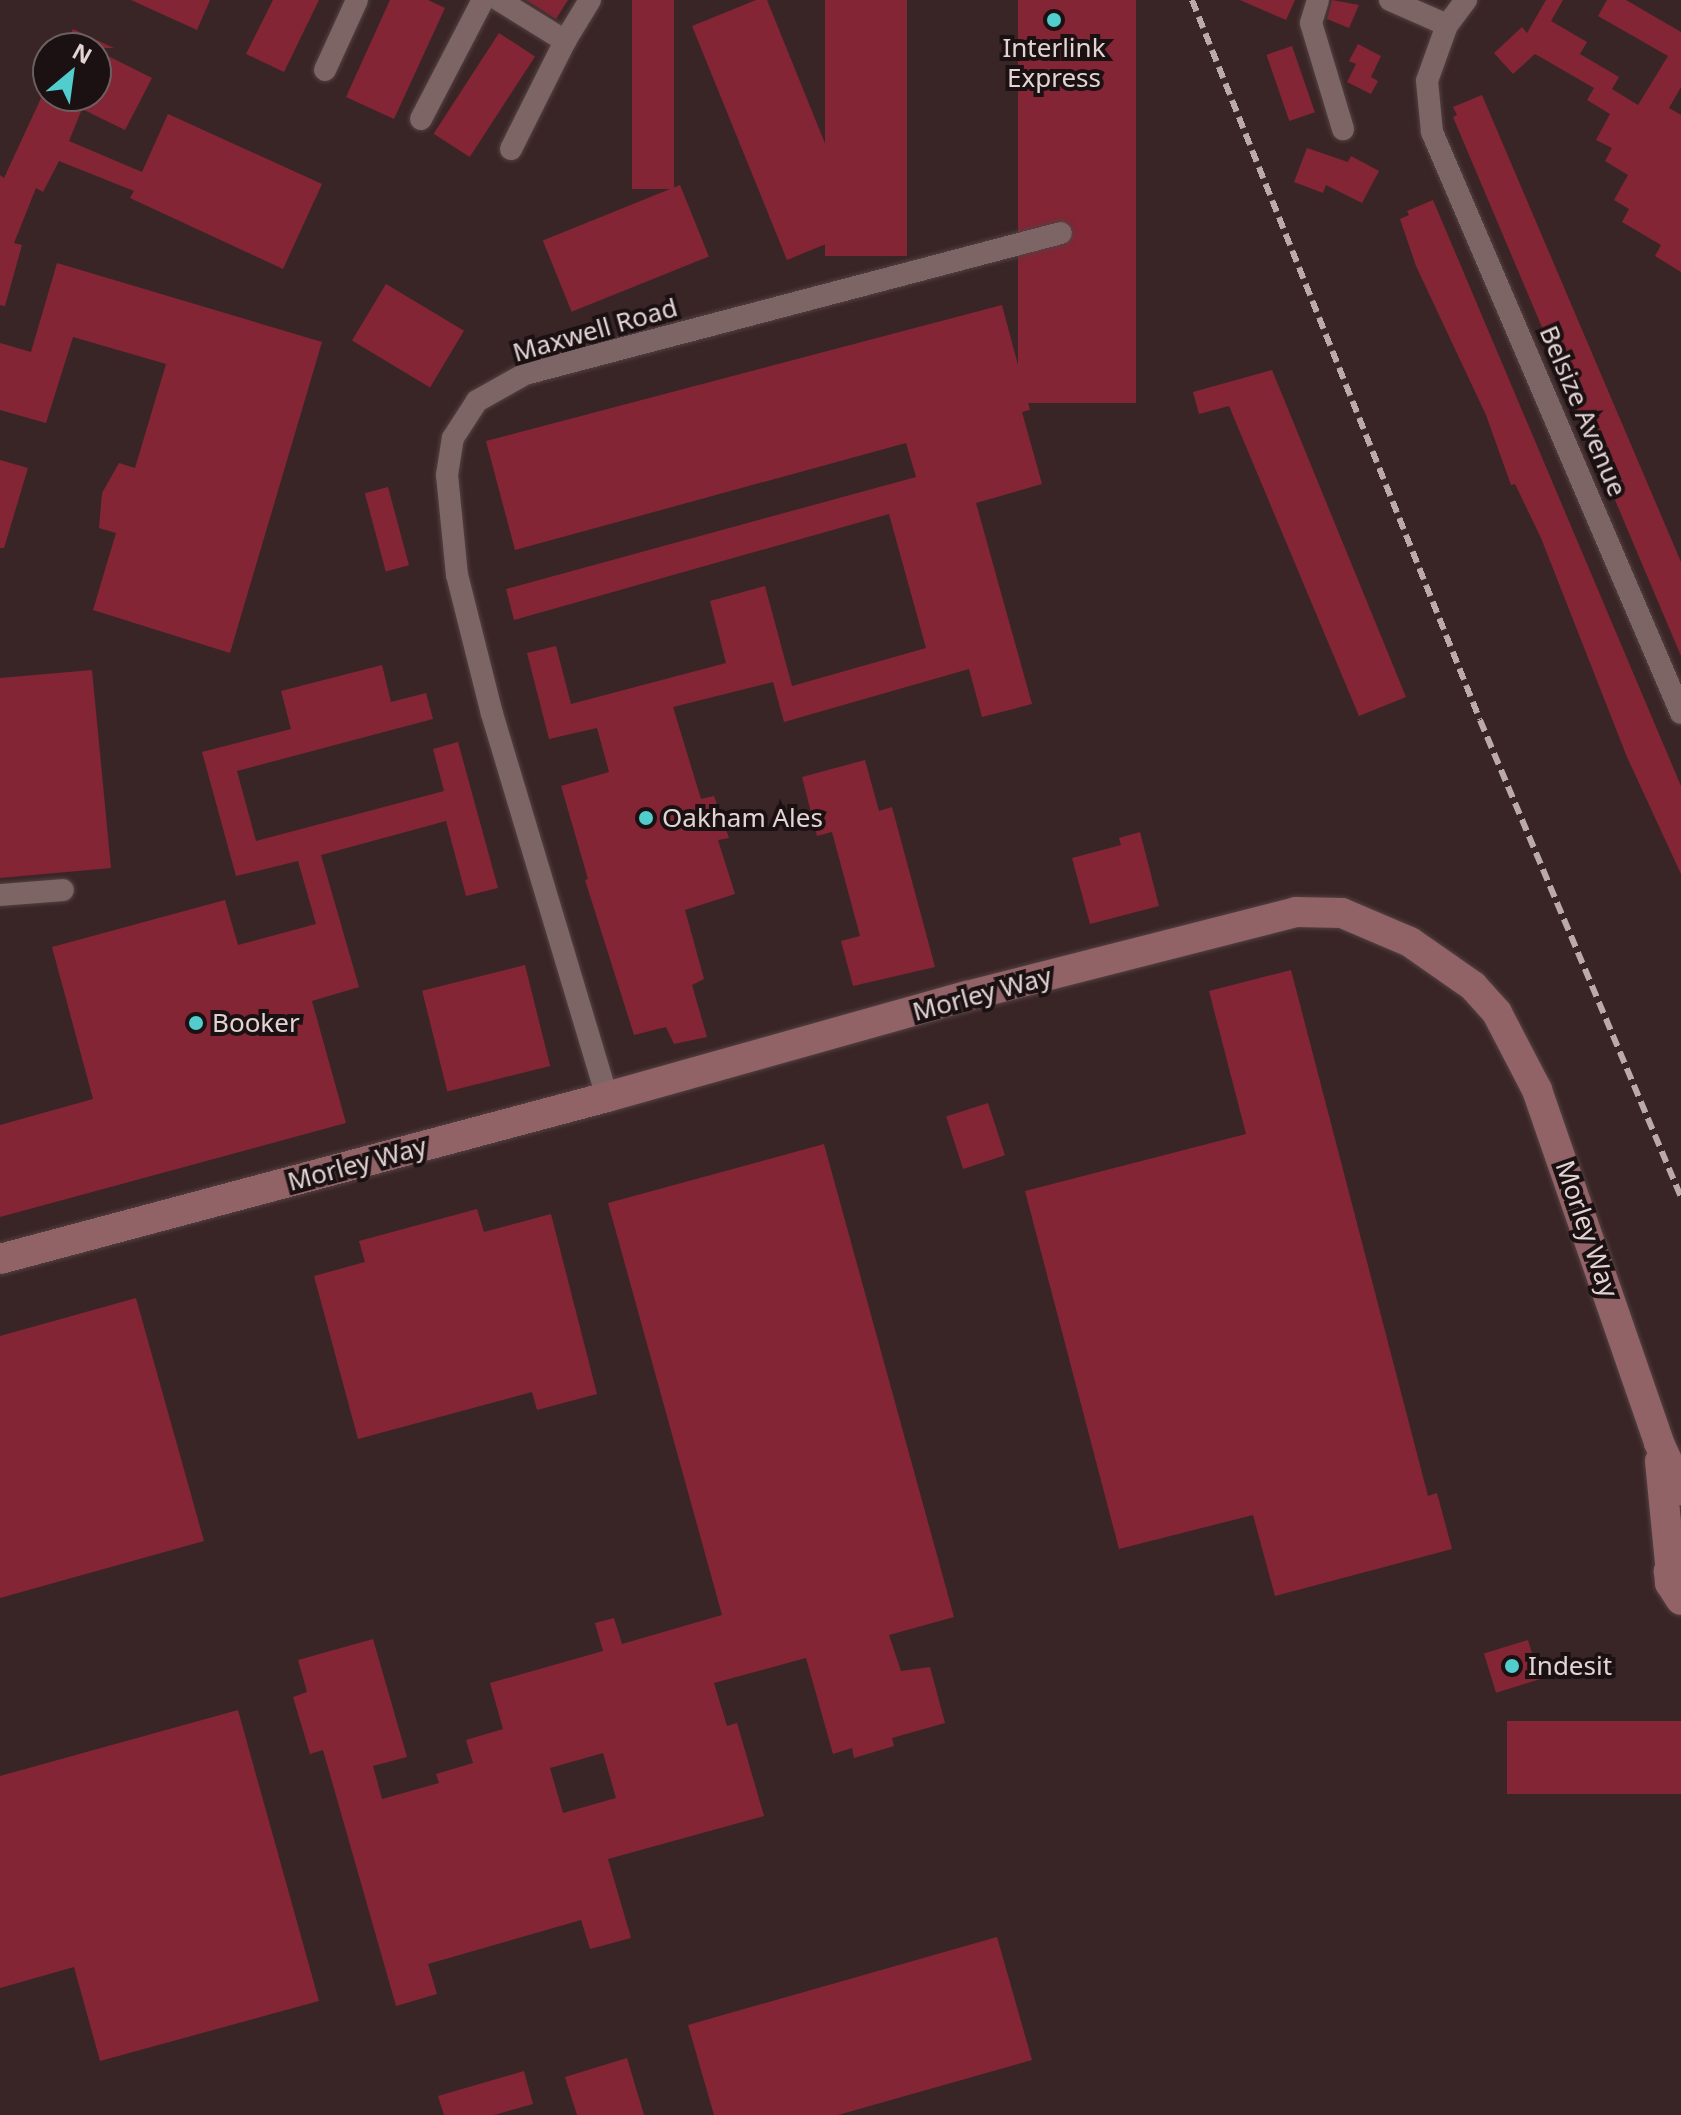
<!DOCTYPE html>
<html>
<head>
<meta charset="utf-8">
<style>
	body { margin:0 }
	#map { position:relative; width:1681px; height:2115px; overflow:hidden; background:#3a2526; font-family:"Noto Sans",sans-serif }
	div>[style] { position:absolute }
	[style*='--x'] { left:calc(var(--x)*1px); top:calc(var(--y)*1px); width:calc(var(--w)*1px); rotate:calc(var(--a)*1deg) }
	.building>* { inset:0; background:#832535; transform-origin:0 0 }
	.roads { filter:drop-shadow(0 0 2px #534142) drop-shadow(0 0 2px #534142) }
	.street>* { height:22px; margin:-11px; padding:0 11px; transform-origin:11px; border-radius:11px; background:#7d6465 }
	.secondary>* { height:30px; margin:-15px; padding:0 15px; transform-origin:15px; border-radius:15px; background:#916266 }
	.rail>* { height:6px; margin-top:-3px; transform-origin:0; background:repeating-linear-gradient(90deg,#bbaaab 0 12px,transparent 0 18px) }
	.dots>* { width:22px; height:22px; translate:-50% -50%; box-sizing:border-box; border:4px solid #1b1112; border-radius:50% }
	span { translate:-50% -50%; white-space:nowrap; text-align:center; line-height:1.15; -webkit-text-stroke:8px #1b1112; paint-order:stroke }
	.poi-label { font-size:26px; color:#e3d4d4 }
	.left { translate:0 -50%; text-align:left }
	.street-label { font-size:26px; color:#e3d4d4 }
	.north { position:absolute; left:32px; top:32px; width:80px; height:80px; box-sizing:border-box; background:#1b1112; border:2px solid #6b5f60; border-radius:50%; rotate:29deg; font-size:22px; font-weight:700; line-height:32px; text-align:center; color:#e3d4d4 }
	.north::after { content:''; display:block; margin:auto; width:28px; height:36px; background:#52cdcd; clip-path:polygon(50% 0,100% 100%,50% 72%,0 100%) }
</style>
</head>
<body>
<div id="map">
	<div class="building">
		<div style="clip-path:polygon(131px 0,210px 0,197px 30px)"></div>
		<div style="clip-path:polygon(273px 0,319px 0,284px 72px,246px 54px)"></div>
		<div style="clip-path:polygon(390px 0,428px 0,445px 8px,394px 119px,346px 97px)"></div>
		<div style="clip-path:polygon(526px 0,568px 0,556px 19px)"></div>
		<div style="left:632px;top:0;width:42px;height:189px"></div>
		<div style="clip-path:polygon(756px 0,767px 0,860px 230px,787px 260px,692px 26px)"></div>
		<div style="left:825px;top:0;width:82px;height:256px"></div>
		<div style="left:1018px;top:0;width:118px;height:403px"></div>
		<div style="clip-path:polygon(1240px 0,1295px 0,1286px 20px)"></div>
		<div style="clip-path:polygon(1332px 0,1359px 5px,1349px 28px,1327px 19px)"></div>
		<div style="clip-path:polygon(1546px 0,1563px 0,1551px 21px,1587px 42px,1580px 54px,1619px 77px,1612px 89px,1638px 105px,1668px 56px,1598px 16px,1607px 0,1626px 0,1681px 32px,1681px 87px,1669px 108px,1681px 115px,1681px 272px,1655px 256px,1661px 245px,1622px 222px,1629px 209px,1614px 200px,1628px 175px,1605px 161px,1612px 148px,1596px 140px,1610px 114px,1587px 100px,1594px 88px,1535px 54px,1513px 74px,1494px 53px,1522px 27px,1527px 33px)"></div>
		<div style="clip-path:polygon(73px 29px,114px 48px,64px 48px)"></div>
		<div style="left:499px;top:33px;width:43px;height:120px;rotate:33deg"></div>
		<div style="clip-path:polygon(1358px 44px,1381px 56px,1371px 77px,1378px 81px,1371px 94px,1347px 82px,1356px 64px,1349px 61px)"></div>
		<div style="left:1292px;top:46px;width:70px;height:27px;rotate:71deg"></div>
		<div style="clip-path:polygon(96px 50px,152px 78px,125px 130px,82px 109px,69px 141px,142px 172px,168px 114px,322px 184px,283px 269px,130px 198px,134px 191px,59px 161px,43px 192px,36px 188px,14px 243px,22px 245px,5px 306px,0 305px,0 175px,4px 178px,42px 96px,96px 96px)"></div>
		<div style="clip-path:polygon(1482px 95px,1681px 562px,1681px 656px,1453px 117px,1457px 115px,1453px 107px)"></div>
		<div style="clip-path:polygon(1307px 148px,1348px 162px,1351px 156px,1379px 171px,1362px 203px,1326px 185px,1323px 193px,1294px 182px)"></div>
		<div style="left:680px;top:185px;width:77px;height:148px;rotate:68deg"></div>
		<div style="clip-path:polygon(1433px 200px,1681px 786px,1681px 874px,1627px 757px,1541px 538px,1515px 484px,1511px 485px,1486px 415px,1416px 266px,1400px 219px,1409px 215px,1407px 211px)"></div>
		<div style="clip-path:polygon(57px 263px,322px 342px,230px 653px,93px 610px,116px 533px,99px 528px,102px 493px,119px 463px,135px 468px,166px 364px,73px 337px,46px 423px,0 410px,0 343px,31px 352px)"></div>
		<div style="left:386px;top:284px;width:91px;height:66px;rotate:31deg"></div>
		<div style="clip-path:polygon(1002px 305px,1030px 410px,1022px 412px,1042px 484px,976px 503px,1032px 704px,982px 717px,969px 669px,784px 722px,773px 682px,673px 707px,701px 799px,714px 796px,729px 838px,718px 840px,735px 894px,685px 910px,704px 979px,692px 985px,707px 1037px,674px 1044px,666px 1027px,634px 1035px,585px 880px,588px 879px,561px 786px,609px 772px,597px 728px,549px 739px,527px 653px,556px 646px,571px 704px,726px 663px,710px 601px,765px 586px,792px 686px,926px 648px,889px 514px,514px 620px,506px 589px,916px 477px,906px 443px,515px 550px,486px 441px)"></div>
		<div style="clip-path:polygon(1272px 370px,1406px 697px,1359px 716px,1229px 406px,1199px 414px,1193px 392px)"></div>
		<div style="clip-path:polygon(0 460px,28px 468px,4px 548px,0 548px)"></div>
		<div style="left:388px;top:487px;width:81px;height:24px;rotate:75deg"></div>
		<div style="clip-path:polygon(382px 665px,391px 702px,426px 693px,433px 719px,237px 771px,256px 841px,444px 791px,433px 749px,458px 742px,498px 888px,466px 896px,446px 821px,321px 855px,359px 987px,312px 1001px,346px 1123px,0 1217px,0 1125px,93px 1099px,52px 947px,225px 900px,238px 945px,316px 924px,298px 861px,236px 876px,202px 752px,291px 729px,281px 691px)"></div>
		<div style="clip-path:polygon(92px 670px,111px 868px,0 878px,0 678px)"></div>
		<div style="clip-path:polygon(865px 760px,879px 811px,892px 807px,935px 967px,853px 986px,841px 941px,860px 936px,832px 832px,817px 836px,802px 777px)"></div>
		<div style="clip-path:polygon(1140px 832px,1159px 906px,1090px 924px,1072px 858px,1121px 845px,1119px 838px)"></div>
		<div style="left:525px;top:965px;width:104px;height:106px;rotate:76deg"></div>
		<div style="clip-path:polygon(1291px 970px,1428px 1496px,1437px 1493px,1452px 1549px,1275px 1596px,1253px 1515px,1119px 1549px,1025px 1191px,1246px 1134px,1209px 991px)"></div>
		<div style="left:988px;top:1103px;width:55px;height:44px;rotate:72deg"></div>
		<div style="clip-path:polygon(evenodd,824px 1144px,954px 1617px,889px 1635px,901px 1671px,930px 1667px,945px 1723px,892px 1738px,894px 1746px,854px 1758px,852px 1748px,833px 1754px,806px 1658px,714px 1683px,727px 1726px,737px 1723px,764px 1816px,608px 1859px,631px 1938px,590px 1949px,581px 1920px,428px 1964px,437px 1994px,396px 2006px,323px 1750px,310px 1754px,293px 1697px,307px 1692px,298px 1660px,373px 1639px,407px 1757px,373px 1766px,382px 1799px,439px 1783px,436px 1774px,473px 1763px,466px 1740px,503px 1729px,490px 1683px,603px 1651px,595px 1623px,614px 1618px,622px 1644px,722px 1615px,608px 1203px,824px 1144px,603px 1753px,616px 1798px,563px 1813px,550px 1768px,603px 1753px)"></div>
		<div style="clip-path:polygon(477px 1209px,484px 1232px,551px 1214px,597px 1394px,537px 1410px,532px 1392px,358px 1439px,314px 1276px,365px 1262px,359px 1241px)"></div>
		<div style="clip-path:polygon(136px 1298px,204px 1541px,0 1598px,0 1336px)"></div>
		<div style="left:1528px;top:1640px;width:41px;height:46px;rotate:73deg"></div>
		<div style="clip-path:polygon(238px 1710px,319px 2001px,100px 2061px,74px 1967px,0 1988px,0 1776px)"></div>
		<div style="left:1681px;top:1721px;width:73px;height:174px;rotate:90deg"></div>
		<div style="clip-path:polygon(997px 1937px,1032px 2060px,838px 2115px,714px 2115px,688px 2025px)"></div>
		<div style="clip-path:polygon(627px 2058px,644px 2115px,577px 2115px,565px 2077px)"></div>
		<div style="clip-path:polygon(524px 2071px,533px 2104px,494px 2115px,444px 2115px,438px 2096px)"></div>
	</div>
	<div class="roads">
		<div class="street">
			<div style="--x:499;--y:0;--w:78;--a:31.8"></div>
			<div style="--x:1318;--y:0;--w:24;--a:107"></div>
			<div style="--x:1311;--y:23;--w:111;--a:73.2"></div>
			<div style="--x:1390;--y:0;--w:62;--a:23.7"></div>
			<div style="--x:1466;--y:0;--w:31;--a:127"></div>
			<div style="--x:1447;--y:25;--w:59;--a:109.7"></div>
			<div style="--x:1427;--y:81;--w:51;--a:84.4"></div>
			<div style="--x:1432;--y:132;--w:632;--a:66.8"></div>
			<div style="--x:325;--y:70;--w:77;--a:-65.4"></div>
			<div style="--x:421;--y:119;--w:134;--a:-62.5"></div>
			<div style="--x:511;--y:149;--w:121;--a:-63.4"></div>
			<div style="--x:565;--y:41;--w:48;--a:-58.6"></div>
			<div style="--x:0;--y:895;--w:63;--a:-4.5"></div>
			<div style="--x:607;--y:1097;--w:400;--a:-106.7"></div>
			<div style="--x:492;--y:714;--w:143;--a:-104.1"></div>
			<div style="--x:457;--y:575;--w:100;--a:-95.7"></div>
			<div style="--x:447;--y:475;--w:37;--a:-81"></div>
			<div style="--x:453;--y:438;--w:44;--a:-57"></div>
			<div style="--x:477;--y:401;--w:55;--a:-29.4"></div>
			<div style="--x:525;--y:374;--w:554;--a:-14.74"></div>
		</div>
		<div class="secondary">
			<div style="--x:0;--y:1259;--w:628;--a:-14.94"></div>
			<div style="--x:607;--y:1097;--w:374;--a:-15.7"></div>
			<div style="--x:967;--y:996;--w:340;--a:-14.3"></div>
			<div style="--x:1296;--y:912;--w:46;--a:1.2"></div>
			<div style="--x:1342;--y:913;--w:74;--a:23.1"></div>
			<div style="--x:1410;--y:942;--w:77;--a:34.9"></div>
			<div style="--x:1473;--y:986;--w:36;--a:48"></div>
			<div style="--x:1497;--y:1013;--w:87;--a:62.5"></div>
			<div style="--x:1537;--y:1090;--w:373;--a:70.9"></div>
			<div style="--x:1659;--y:1443;--w:52;--a:64.9"></div>
			<div style="--x:1660;--y:1461;--w:102;--a:84.4"></div>
			<div style="--x:1680;--y:1549;--w:25;--a:117"></div>
			<div style="--x:1669;--y:1571;--w:12;--a:85"></div>
			<div style="--x:1670;--y:1583;--w:20;--a:57"></div>
		</div>
	</div>
	<div class="rail">
		<div style="--x:1192;--y:0;--w:775;--a:68.2"></div>
		<div style="--x:1480;--y:720;--w:518;--a:67.15"></div>
	</div>
	<div class="dots">
		<div style="left:1054px;top:20px;background:#52cdcd"></div>
		<div style="left:646px;top:818px;background:#52cdcd"></div>
		<div style="left:196px;top:1023px;background:#52cdcd"></div>
		<div style="left:1512px;top:1666px;background:#52cdcd"></div>
	</div>
	<div class="poi-label">
		<span style="left:1054px;top:63px">Interlink<br>Express</span>
		<span class="left" style="left:662px;top:818px">Oakham Ales</span>
		<span class="left" style="left:212px;top:1023px">Booker</span>
		<span class="left" style="left:1528px;top:1666px">Indesit</span>
	</div>
	<div class="street-label">
		<span style="left:595px;top:330px;rotate:-16deg">Maxwell Road</span>
		<span style="left:1583px;top:411px;rotate:67deg">Belsize Avenue</span>
		<span style="left:982px;top:994px;rotate:-15deg">Morley Way</span>
		<span style="left:357px;top:1164px;rotate:-15deg">Morley Way</span>
		<span style="left:1587px;top:1229px;rotate:71deg">Morley Way</span>
	</div>
	<div class="north">N</div>
</div>
</body>
</html>
